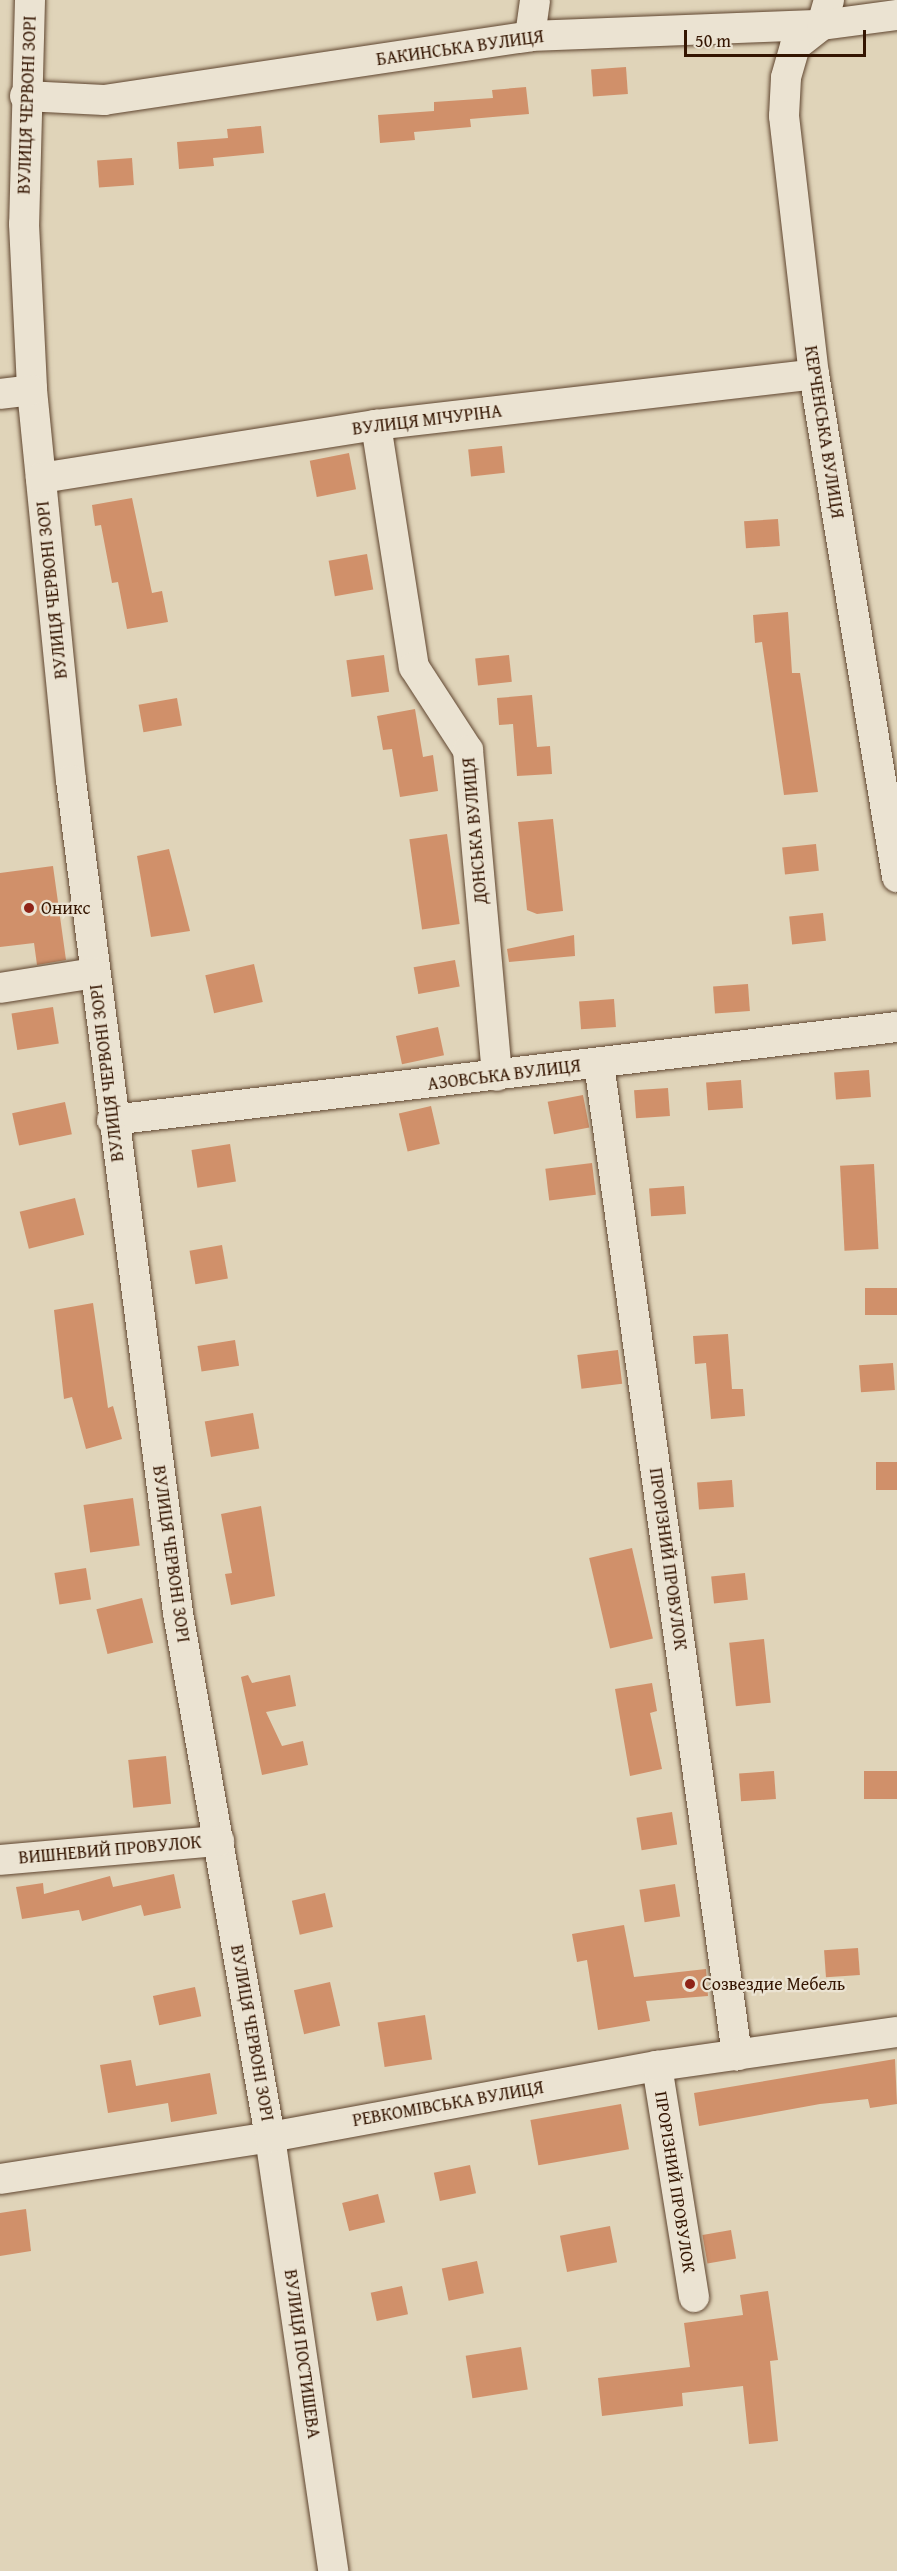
<!DOCTYPE html>
<html>
<head>
<meta charset="utf-8">
<style>
	body { margin:0 }
	#map { position:relative; width:897px; height:2571px; overflow:hidden; background:#e0d4b9; font-family:"Gentium Book Plus",serif }
	div>[style] { position:absolute }
	[style*='--x'] { left:calc(var(--x)*1px); top:calc(var(--y)*1px); width:calc(var(--w)*1px); rotate:calc(var(--a)*1deg) }
	.building>* { inset:0; background:#d0906a; transform-origin:0 0 }
	.roads { filter:drop-shadow(0 0 2px #5f452f) drop-shadow(0 0 2px #5f452f) }
	.minor>* { height:30px; margin:-15px; padding:0 15px; transform-origin:15px; border-radius:15px; background:#ebe3d2 }
	.dots>* { width:16px; height:16px; translate:-50% -50%; box-sizing:border-box; border:3px solid #ebe3d2; border-radius:50% }
	span { translate:-50% -50%; white-space:nowrap; text-align:center; line-height:1.15; -webkit-text-stroke:4.5px #ebe3d2; paint-order:stroke }
	.street-label { font-size:18px; color:#341501 }
	.poi-label { font-size:18px; color:#341501 }
	.left { translate:0 -50%; text-align:left }
	.scale { position:absolute; left:684px; top:30px; width:182px; height:27px; box-sizing:border-box; border:3px solid #341501; border-top:0; padding-left:8px; font-size:18px; line-height:21px; white-space:nowrap; color:#341501; -webkit-text-stroke:4px #ebe3d2; paint-order:stroke }
</style>
</head>
<body>
<div id="map">
	<div class="building">
		<div style="left:626px;top:67px;width:27px;height:35px;rotate:86deg"></div>
		<div style="clip-path:polygon(526px 87px,529px 114px,470px 119px,471px 127px,414px 132px,415px 140px,380px 143px,378px 115px,434px 111px,434px 102px,493px 98px,492px 90px)"></div>
		<div style="clip-path:polygon(261px 126px,264px 153px,213px 158px,214px 166px,179px 169px,177px 142px,228px 138px,227px 129px)"></div>
		<div style="left:132px;top:158px;width:27px;height:35px;rotate:86deg"></div>
		<div style="left:502px;top:446px;width:27px;height:34px;rotate:84deg"></div>
		<div style="left:349px;top:453px;width:37px;height:40px;rotate:79deg"></div>
		<div style="clip-path:polygon(132px 498px,152px 593px,162px 591px,168px 622px,127px 629px,118px 582px,112px 583px,101px 525px,95px 526px,92px 505px)"></div>
		<div style="left:778px;top:519px;width:27px;height:34px;rotate:86deg"></div>
		<div style="left:367px;top:554px;width:36px;height:39px;rotate:80deg"></div>
		<div style="clip-path:polygon(788px 612px,792px 673px,800px 673px,818px 792px,784px 795px,762px 642px,755px 643px,753px 615px)"></div>
		<div style="left:384px;top:655px;width:37px;height:38px;rotate:82deg"></div>
		<div style="left:509px;top:655px;width:27px;height:34px;rotate:84deg"></div>
		<div style="clip-path:polygon(532px 695px,537px 747px,550px 746px,552px 774px,517px 776px,513px 724px,499px 725px,497px 698px)"></div>
		<div style="left:177px;top:698px;width:28px;height:39px;rotate:80deg"></div>
		<div style="clip-path:polygon(415px 709px,423px 757px,433px 755px,438px 791px,400px 797px,392px 749px,383px 750px,377px 716px)"></div>
		<div style="clip-path:polygon(553px 819px,563px 911px,537px 914px,527px 910px,518px 822px)"></div>
		<div style="left:447px;top:834px;width:91px;height:38px;rotate:82deg"></div>
		<div style="left:816px;top:844px;width:27px;height:34px;rotate:84deg"></div>
		<div style="clip-path:polygon(169px 849px,190px 931px,151px 937px,137px 856px)"></div>
		<div style="clip-path:polygon(53px 866px,66px 960px,37px 965px,34px 943px,0 947px,0 873px)"></div>
		<div style="left:823px;top:913px;width:28px;height:34px;rotate:84deg"></div>
		<div style="clip-path:polygon(574px 935px,575px 956px,509px 962px,507px 949px)"></div>
		<div style="left:455px;top:960px;width:27px;height:42px;rotate:80deg"></div>
		<div style="left:254px;top:964px;width:39px;height:50px;rotate:77deg"></div>
		<div style="left:748px;top:984px;width:27px;height:35px;rotate:86deg"></div>
		<div style="left:614px;top:999px;width:28px;height:35px;rotate:86deg"></div>
		<div style="left:53px;top:1007px;width:37px;height:42px;rotate:81deg"></div>
		<div style="left:438px;top:1027px;width:29px;height:43px;rotate:78deg"></div>
		<div style="left:869px;top:1070px;width:27px;height:35px;rotate:86deg"></div>
		<div style="left:741px;top:1080px;width:28px;height:35px;rotate:86deg"></div>
		<div style="left:668px;top:1088px;width:28px;height:34px;rotate:86deg"></div>
		<div style="left:583px;top:1095px;width:33px;height:36px;rotate:79deg"></div>
		<div style="left:65px;top:1102px;width:33px;height:54px;rotate:78deg"></div>
		<div style="left:431px;top:1106px;width:39px;height:33px;rotate:77deg"></div>
		<div style="left:230px;top:1144px;width:38px;height:39px;rotate:81deg"></div>
		<div style="left:592px;top:1163px;width:32px;height:47px;rotate:83deg"></div>
		<div style="left:874px;top:1164px;width:85px;height:34px;rotate:87deg"></div>
		<div style="left:684px;top:1186px;width:28px;height:35px;rotate:86deg"></div>
		<div style="left:75px;top:1198px;width:38px;height:57px;rotate:76deg"></div>
		<div style="left:222px;top:1245px;width:34px;height:33px;rotate:80deg"></div>
		<div style="left:897px;top:1288px;width:27px;height:32px;rotate:90deg"></div>
		<div style="clip-path:polygon(93px 1303px,108px 1408px,113px 1406px,122px 1439px,86px 1449px,72px 1397px,64px 1399px,54px 1310px)"></div>
		<div style="clip-path:polygon(728px 1334px,732px 1389px,743px 1389px,745px 1416px,711px 1419px,706px 1363px,695px 1364px,693px 1336px)"></div>
		<div style="left:235px;top:1340px;width:26px;height:38px;rotate:81deg"></div>
		<div style="left:618px;top:1350px;width:34px;height:41px;rotate:83deg"></div>
		<div style="left:893px;top:1363px;width:27px;height:34px;rotate:86deg"></div>
		<div style="left:253px;top:1413px;width:36px;height:49px;rotate:80deg"></div>
		<div style="left:897px;top:1462px;width:28px;height:21px;rotate:90deg"></div>
		<div style="left:732px;top:1480px;width:27px;height:35px;rotate:86deg"></div>
		<div style="left:133px;top:1498px;width:48px;height:50px;rotate:82deg"></div>
		<div style="clip-path:polygon(261px 1506px,275px 1596px,231px 1605px,225px 1574px,232px 1573px,221px 1514px)"></div>
		<div style="left:632px;top:1548px;width:93px;height:44px;rotate:77deg"></div>
		<div style="left:86px;top:1568px;width:32px;height:32px;rotate:81deg"></div>
		<div style="left:745px;top:1573px;width:27px;height:34px;rotate:84deg"></div>
		<div style="left:142px;top:1598px;width:46px;height:47px;rotate:76deg"></div>
		<div style="left:764px;top:1639px;width:64px;height:35px;rotate:84deg"></div>
		<div style="clip-path:polygon(248px 1675px,252px 1683px,290px 1675px,296px 1706px,266px 1712px,282px 1746px,303px 1741px,308px 1765px,262px 1775px,241px 1677px)"></div>
		<div style="clip-path:polygon(652px 1683px,657px 1711px,650px 1713px,662px 1769px,630px 1776px,615px 1689px)"></div>
		<div style="left:166px;top:1756px;width:48px;height:38px;rotate:84deg"></div>
		<div style="left:774px;top:1771px;width:28px;height:35px;rotate:86deg"></div>
		<div style="left:897px;top:1771px;width:28px;height:33px;rotate:90deg"></div>
		<div style="left:672px;top:1812px;width:33px;height:36px;rotate:81deg"></div>
		<div style="clip-path:polygon(174px 1874px,181px 1908px,144px 1916px,141px 1905px,82px 1921px,79px 1910px,22px 1919px,16px 1887px,43px 1883px,44px 1894px,110px 1876px,113px 1887px)"></div>
		<div style="left:675px;top:1884px;width:33px;height:36px;rotate:81deg"></div>
		<div style="left:325px;top:1893px;width:35px;height:34px;rotate:77deg"></div>
		<div style="clip-path:polygon(624px 1925px,634px 1977px,706px 1969px,708px 1996px,646px 2001px,650px 2021px,598px 2030px,587px 1960px,577px 1962px,572px 1934px)"></div>
		<div style="left:858px;top:1948px;width:27px;height:34px;rotate:86deg"></div>
		<div style="left:330px;top:1982px;width:45px;height:37px;rotate:77deg"></div>
		<div style="left:195px;top:1987px;width:30px;height:43px;rotate:78deg"></div>
		<div style="left:425px;top:2015px;width:45px;height:48px;rotate:81deg"></div>
		<div style="clip-path:polygon(895px 2059px,897px 2104px,870px 2108px,868px 2099px,820px 2104px,699px 2126px,694px 2093px)"></div>
		<div style="clip-path:polygon(131px 2060px,136px 2086px,210px 2073px,217px 2114px,171px 2122px,168px 2103px,108px 2113px,100px 2065px)"></div>
		<div style="left:621px;top:2104px;width:46px;height:92px;rotate:80deg"></div>
		<div style="left:470px;top:2165px;width:29px;height:37px;rotate:78deg"></div>
		<div style="left:378px;top:2194px;width:29px;height:37px;rotate:76deg"></div>
		<div style="clip-path:polygon(26px 2209px,31px 2251px,0 2256px,0 2213px)"></div>
		<div style="left:610px;top:2226px;width:37px;height:51px;rotate:79deg"></div>
		<div style="left:731px;top:2230px;width:29px;height:29px;rotate:80deg"></div>
		<div style="left:477px;top:2261px;width:33px;height:36px;rotate:78deg"></div>
		<div style="left:402px;top:2286px;width:29px;height:32px;rotate:78deg"></div>
		<div style="clip-path:polygon(768px 2291px,778px 2360px,770px 2361px,778px 2441px,749px 2444px,743px 2386px,682px 2393px,683px 2406px,602px 2416px,598px 2378px,690px 2367px,684px 2323px,743px 2315px,740px 2295px)"></div>
		<div style="left:521px;top:2347px;width:43px;height:56px;rotate:81deg"></div>
	</div>
	<div class="roads">
		<div class="minor">
			<div style="--x:30;--y:0;--w:224;--a:91.5"></div>
			<div style="--x:24;--y:224;--w:166;--a:87.2"></div>
			<div style="--x:32;--y:390;--w:392;--a:84.3"></div>
			<div style="--x:71;--y:780;--w:840;--a:82.68"></div>
			<div style="--x:178;--y:1613;--w:532;--a:80.04"></div>
			<div style="--x:270;--y:2137;--w:439;--a:81.7"></div>
			<div style="--x:829;--y:0;--w:26;--a:106"></div>
			<div style="--x:822;--y:25;--w:34;--a:142"></div>
			<div style="--x:795;--y:46;--w:33;--a:106"></div>
			<div style="--x:786;--y:78;--w:38;--a:93"></div>
			<div style="--x:784;--y:116;--w:260;--a:83.4"></div>
			<div style="--x:814;--y:374;--w:510;--a:80.63"></div>
			<div style="--x:530;--y:36;--w:36;--a:-82"></div>
			<div style="--x:25;--y:96;--w:79;--a:2.9"></div>
			<div style="--x:104;--y:100;--w:431;--a:-8.5"></div>
			<div style="--x:530;--y:36;--w:292;--a:-2.2"></div>
			<div style="--x:822;--y:25;--w:76;--a:-7.6"></div>
			<div style="--x:0;--y:394;--w:32;--a:-7"></div>
			<div style="--x:376;--y:425;--w:245;--a:81.1"></div>
			<div style="--x:414;--y:667;--w:99;--a:57"></div>
			<div style="--x:468;--y:750;--w:327;--a:84.9"></div>
			<div style="--x:41;--y:478;--w:339;--a:-9"></div>
			<div style="--x:376;--y:425;--w:441;--a:-6.6"></div>
			<div style="--x:0;--y:988;--w:96;--a:-9"></div>
			<div style="--x:599;--y:1064;--w:1001;--a:82.07"></div>
			<div style="--x:112;--y:1120;--w:790;--a:-6.76"></div>
			<div style="--x:0;--y:1860;--w:220;--a:-5"></div>
			<div style="--x:657;--y:2066;--w:234;--a:80.9"></div>
			<div style="--x:0;--y:2179;--w:273;--a:-8.8"></div>
			<div style="--x:270;--y:2137;--w:393;--a:-10.4"></div>
			<div style="--x:657;--y:2066;--w:242;--a:-8.1"></div>
		</div>
	</div>
	<div class="dots">
		<div style="left:29px;top:908px;background:#8f2418"></div>
		<div style="left:690px;top:1984px;background:#8f2418"></div>
	</div>
	<div class="street-label">
		<span style="left:460px;top:48px;rotate:-8deg">БАКИНСЬКА ВУЛИЦЯ</span>
		<span style="left:27px;top:105px;rotate:-88deg">ВУЛИЦЯ ЧЕРВОНІ ЗОРІ</span>
		<span style="left:427px;top:420px;rotate:-7deg">ВУЛИЦЯ МІЧУРІНА</span>
		<span style="left:824px;top:432px;rotate:81deg">КЕРЧЕНСЬКА ВУЛИЦЯ</span>
		<span style="left:52px;top:590px;rotate:-96deg">ВУЛИЦЯ ЧЕРВОНІ ЗОРІ</span>
		<span style="left:475px;top:831px;rotate:-95deg">ДОНСЬКА ВУЛИЦЯ</span>
		<span style="left:107px;top:1073px;rotate:-97deg">ВУЛИЦЯ ЧЕРВОНІ ЗОРІ</span>
		<span style="left:504px;top:1075px;rotate:-7deg">АЗОВСЬКА ВУЛИЦЯ</span>
		<span style="left:171px;top:1554px;rotate:82deg">ВУЛИЦЯ ЧЕРВОНІ ЗОРІ</span>
		<span style="left:668px;top:1559px;rotate:82deg">ПРОРІЗНИЙ ПРОВУЛОК</span>
		<span style="left:110px;top:1850px;rotate:-5deg">ВИШНЕВИЙ ПРОВУЛОК</span>
		<span style="left:252px;top:2033px;rotate:80deg">ВУЛИЦЯ ЧЕРВОНІ ЗОРІ</span>
		<span style="left:448px;top:2104px;rotate:-10deg">РЕВКОМІВСЬКА ВУЛИЦЯ</span>
		<span style="left:675px;top:2182px;rotate:81deg">ПРОРІЗНИЙ ПРОВУЛОК</span>
		<span style="left:302px;top:2354px;rotate:82deg">ВУЛИЦЯ ПОСТИШЕВА</span>
	</div>
	<div class="poi-label">
		<span class="left" style="left:41px;top:908px">Оникс</span>
		<span class="left" style="left:702px;top:1984px">Созвездие Мебель</span>
	</div>
	<div class="scale">50 m</div>
</div>
</body>
</html>
